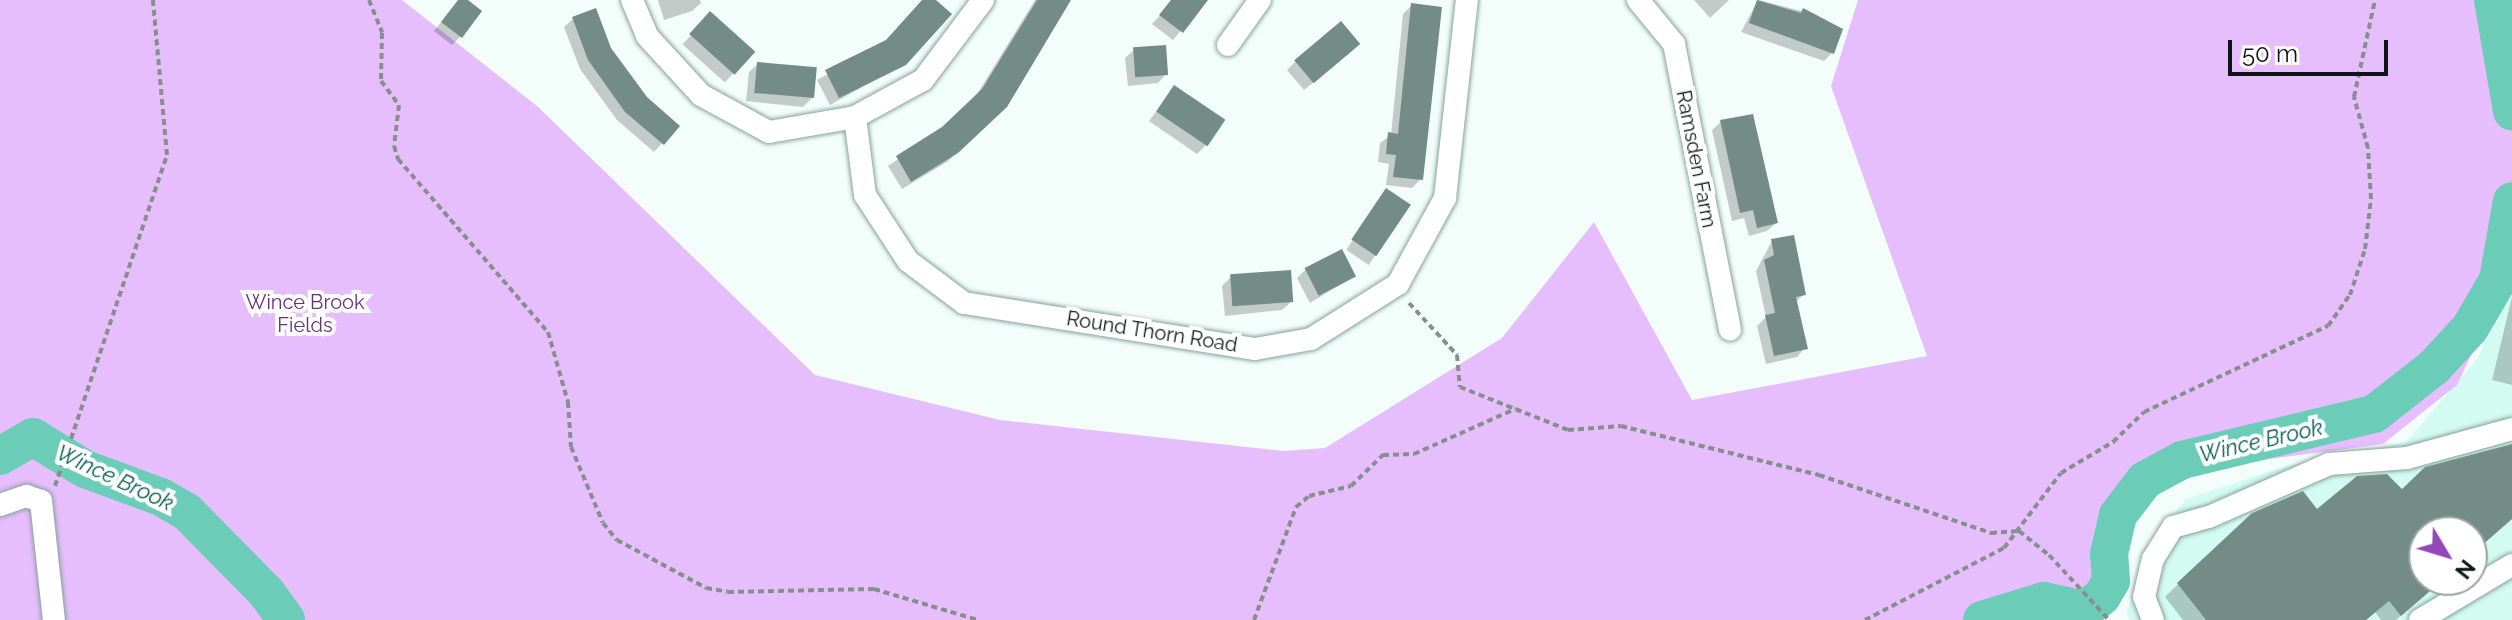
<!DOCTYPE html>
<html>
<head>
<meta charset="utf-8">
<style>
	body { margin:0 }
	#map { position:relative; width:2512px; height:620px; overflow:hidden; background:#f3fefb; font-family:Raleway,sans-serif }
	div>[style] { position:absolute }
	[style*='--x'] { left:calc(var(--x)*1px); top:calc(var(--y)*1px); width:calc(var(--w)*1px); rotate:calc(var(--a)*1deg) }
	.built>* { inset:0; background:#d4fbf1 }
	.green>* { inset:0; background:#e6bdfd }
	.shadow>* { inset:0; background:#0003; transform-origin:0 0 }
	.river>* { height:38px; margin:-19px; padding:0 19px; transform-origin:19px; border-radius:19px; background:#6bccb7 }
	.building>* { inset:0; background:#738d86; transform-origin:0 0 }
	.path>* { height:4px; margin-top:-2px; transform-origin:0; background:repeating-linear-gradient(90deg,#85908d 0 6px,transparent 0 10px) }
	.roads { filter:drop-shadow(0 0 2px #87a29b) drop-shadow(0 0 2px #87a29b) }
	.minor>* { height:22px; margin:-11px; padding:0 11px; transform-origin:11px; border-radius:11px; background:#fff }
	span { translate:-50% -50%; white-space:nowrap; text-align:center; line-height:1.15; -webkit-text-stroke:8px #fff; paint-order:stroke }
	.street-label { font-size:20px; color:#0c1714 }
	.park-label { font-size:20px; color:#64327d }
	.water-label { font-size:22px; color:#045b4e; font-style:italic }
	.north { position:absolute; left:2408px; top:516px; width:80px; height:80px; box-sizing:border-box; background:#fff; border:2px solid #9ea2a1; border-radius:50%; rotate:128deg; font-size:22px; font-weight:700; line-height:32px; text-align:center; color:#0c1714 }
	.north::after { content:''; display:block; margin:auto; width:28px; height:36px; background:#9447b9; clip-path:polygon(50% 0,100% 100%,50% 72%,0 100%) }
	.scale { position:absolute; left:2228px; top:40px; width:160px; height:36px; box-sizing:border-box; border:4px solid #0c1714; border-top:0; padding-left:10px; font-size:24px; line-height:28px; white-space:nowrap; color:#0c1714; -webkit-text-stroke:6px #fff; paint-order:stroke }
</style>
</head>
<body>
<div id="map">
	<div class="built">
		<div style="clip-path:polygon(evenodd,2512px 279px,2512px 620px,2130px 620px,2127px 614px,2144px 549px,2186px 499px,2286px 466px,2406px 442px,2478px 358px,2512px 279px,2424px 532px,2472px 532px,2472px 580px,2424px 580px,2424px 532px)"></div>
	</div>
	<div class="green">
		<div style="clip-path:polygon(0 0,402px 0,537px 106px,815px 375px,1000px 420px,1284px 451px,1325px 448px,1502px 338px,1594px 222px,1692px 400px,1927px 356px,1831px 86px,1858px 0,2512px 0,2512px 270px,2457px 385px,2383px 444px,2208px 467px,2144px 491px,2118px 552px,2114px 600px,2084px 620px,2025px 613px,2011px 620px,0 620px)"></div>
	</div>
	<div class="shadow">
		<div style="clip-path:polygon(459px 0,464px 0,461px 36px,452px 45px,434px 31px)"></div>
		<div style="clip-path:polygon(658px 0,700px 0,701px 3px,692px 11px,664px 20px)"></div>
		<div style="clip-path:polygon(924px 0,933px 0,904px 64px,830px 105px,817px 80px,886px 42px)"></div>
		<div style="clip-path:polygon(1035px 0,1068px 0,1006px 106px,947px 162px,902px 189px,888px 166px,943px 129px,974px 99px)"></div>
		<div style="clip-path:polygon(1174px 0,1206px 0,1173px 40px,1152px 24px)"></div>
		<div style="clip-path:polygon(1694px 0,1729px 0,1710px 18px)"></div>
		<div style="clip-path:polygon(1758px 0,1817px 15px,1832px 53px,1824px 61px,1741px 32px)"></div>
		<div style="clip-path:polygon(1411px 6px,1421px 179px,1412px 188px,1386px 185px,1389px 164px,1378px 162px,1380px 143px,1391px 135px,1403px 14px)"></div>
		<div style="left:710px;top:14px;width:57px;height:41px;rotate:42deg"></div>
		<div style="clip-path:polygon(573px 19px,610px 49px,662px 143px,654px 152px,617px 120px,580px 69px,564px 27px)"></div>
		<div style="clip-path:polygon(1134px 50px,1166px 74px,1158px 83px,1128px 86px,1125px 58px)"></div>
		<div style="clip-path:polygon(1349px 53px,1304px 90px,1287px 70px,1296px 61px)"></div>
		<div style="clip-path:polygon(758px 64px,812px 98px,803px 107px,746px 101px,749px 72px)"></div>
		<div style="clip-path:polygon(1174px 88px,1206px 145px,1197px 154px,1149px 121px)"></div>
		<div style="clip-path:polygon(1721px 122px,1776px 223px,1767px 231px,1749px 236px,1744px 218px,1732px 221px,1712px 130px)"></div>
		<div style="left:1386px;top:191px;width:27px;height:71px;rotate:34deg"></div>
		<div style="clip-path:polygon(1772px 241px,1804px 294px,1795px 303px,1805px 348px,1797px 357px,1766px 364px,1757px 326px,1766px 317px,1756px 271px)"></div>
		<div style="clip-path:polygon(1306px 269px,1353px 277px,1310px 303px,1297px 278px)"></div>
		<div style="clip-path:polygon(1231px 277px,1291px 302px,1282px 310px,1225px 316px,1222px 286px)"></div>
		<div style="clip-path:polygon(2512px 297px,2512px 385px,2492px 380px)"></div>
		<div style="clip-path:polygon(2512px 447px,2512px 518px,2472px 553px,2472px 532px,2424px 532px,2424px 580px,2442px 580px,2396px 620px,2381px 620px,2375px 612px,2366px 620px,2183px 620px,2165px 597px,2178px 584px,2316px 512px,2402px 492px)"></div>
	</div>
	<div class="river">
		<div style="--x:2493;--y:0;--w:113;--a:80.3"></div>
		<div style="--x:0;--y:456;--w:38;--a:-30"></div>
		<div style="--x:33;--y:437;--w:61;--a:31.6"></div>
		<div style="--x:85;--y:469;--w:81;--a:20.2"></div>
		<div style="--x:161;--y:497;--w:30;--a:30"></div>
		<div style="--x:187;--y:512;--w:112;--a:45.4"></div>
		<div style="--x:266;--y:592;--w:34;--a:54"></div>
		<div style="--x:1982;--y:620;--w:65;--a:-17"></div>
		<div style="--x:2044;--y:601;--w:42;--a:12.4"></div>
		<div style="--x:2085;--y:610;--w:22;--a:-39"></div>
		<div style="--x:2102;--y:596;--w:17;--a:-59"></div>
		<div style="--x:2111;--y:581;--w:27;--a:-94"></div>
		<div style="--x:2109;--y:554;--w:40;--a:-77"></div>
		<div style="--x:2118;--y:515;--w:44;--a:-52.4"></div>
		<div style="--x:2145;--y:480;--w:42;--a:-28.4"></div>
		<div style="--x:2182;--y:460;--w:197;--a:-13.5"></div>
		<div style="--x:2374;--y:414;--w:76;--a:-38.1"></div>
		<div style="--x:2434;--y:367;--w:53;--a:-47.3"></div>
		<div style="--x:2470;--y:328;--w:56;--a:-59.7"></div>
		<div style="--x:2498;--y:280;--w:80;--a:-80"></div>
	</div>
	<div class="building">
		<div style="clip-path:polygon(458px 0,468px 0,482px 11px,462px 38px,441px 22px)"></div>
		<div style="clip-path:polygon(922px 0,936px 0,952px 14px,906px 65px,839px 98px,825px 70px,886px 40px)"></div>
		<div style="clip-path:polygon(1037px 0,1071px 0,1007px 107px,958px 153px,911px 182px,896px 156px,942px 127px,982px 89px)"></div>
		<div style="clip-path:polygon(1171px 0,1208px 0,1183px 33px,1159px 15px)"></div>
		<div style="clip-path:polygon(1757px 0,1801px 13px,1803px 8px,1843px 29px,1834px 54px,1749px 23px)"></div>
		<div style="clip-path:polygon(1411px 3px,1442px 7px,1423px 180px,1393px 177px,1396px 155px,1386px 154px,1388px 132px,1398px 134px)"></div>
		<div style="clip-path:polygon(596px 8px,611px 48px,647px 97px,680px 126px,664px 145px,625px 112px,588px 60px,572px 17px)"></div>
		<div style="left:710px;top:11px;width:61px;height:31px;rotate:42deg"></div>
		<div style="left:1341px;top:21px;width:30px;height:61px;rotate:50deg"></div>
		<div style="left:1166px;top:45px;width:30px;height:33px;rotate:86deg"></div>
		<div style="left:757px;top:62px;width:60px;height:31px;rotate:5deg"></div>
		<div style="left:1174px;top:85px;width:62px;height:32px;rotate:34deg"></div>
		<div style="clip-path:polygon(1753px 114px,1778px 223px,1757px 228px,1753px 210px,1740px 213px,1720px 120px)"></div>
		<div style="left:1386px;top:188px;width:30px;height:62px;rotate:34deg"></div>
		<div style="clip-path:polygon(1794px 235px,1806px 295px,1796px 297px,1808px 349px,1774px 356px,1765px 315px,1775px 313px,1764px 260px,1774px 255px,1771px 239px)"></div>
		<div style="left:1342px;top:249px;width:31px;height:42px;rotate:63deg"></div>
		<div style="left:1291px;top:270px;width:32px;height:61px;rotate:86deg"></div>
		<div style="clip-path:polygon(2512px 444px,2512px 519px,2472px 554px,2472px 532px,2424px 532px,2424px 580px,2443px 580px,2401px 616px,2389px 601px,2366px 620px,2206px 620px,2177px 583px,2252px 513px,2303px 491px,2317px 509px,2357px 476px,2387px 474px,2402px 489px,2425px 467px)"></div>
	</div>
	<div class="path">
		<div style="--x:369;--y:0;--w:35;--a:68"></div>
		<div style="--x:382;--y:33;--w:48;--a:91.2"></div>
		<div style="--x:381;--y:81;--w:30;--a:53"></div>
		<div style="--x:399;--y:105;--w:41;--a:97"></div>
		<div style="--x:394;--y:146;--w:14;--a:73"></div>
		<div style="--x:398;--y:159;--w:229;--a:49.1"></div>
		<div style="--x:548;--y:332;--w:73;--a:74.1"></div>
		<div style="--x:568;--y:402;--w:45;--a:86.2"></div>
		<div style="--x:571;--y:447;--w:82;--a:67.2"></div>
		<div style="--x:603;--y:523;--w:22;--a:51"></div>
		<div style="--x:617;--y:540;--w:101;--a:28.3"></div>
		<div style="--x:706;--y:588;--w:22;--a:10"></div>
		<div style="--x:728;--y:592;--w:146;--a:-1.2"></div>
		<div style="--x:874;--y:589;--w:109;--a:16.6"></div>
		<div style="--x:1409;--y:303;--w:71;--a:47.3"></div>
		<div style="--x:1457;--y:355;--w:32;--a:85"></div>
		<div style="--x:1460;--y:387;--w:116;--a:21.7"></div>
		<div style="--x:1568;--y:430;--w:53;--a:-4.3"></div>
		<div style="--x:1621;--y:426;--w:204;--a:13.9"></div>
		<div style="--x:1819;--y:475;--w:182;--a:18.6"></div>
		<div style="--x:1991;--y:533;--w:28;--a:-4"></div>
		<div style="--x:2019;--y:531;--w:38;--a:39"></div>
		<div style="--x:2049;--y:555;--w:88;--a:47.3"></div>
		<div style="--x:55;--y:486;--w:349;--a:-71.3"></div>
		<div style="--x:167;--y:155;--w:156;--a:-95.2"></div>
		<div style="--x:1254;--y:620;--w:121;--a:-69.6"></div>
		<div style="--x:1296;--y:507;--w:17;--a:-40"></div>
		<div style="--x:1309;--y:496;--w:43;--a:-13.4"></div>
		<div style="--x:1351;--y:486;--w:45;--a:-44.1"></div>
		<div style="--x:1383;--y:455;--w:31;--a:-2"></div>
		<div style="--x:1414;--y:454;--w:111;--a:-24"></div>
		<div style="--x:1865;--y:620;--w:157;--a:-27.4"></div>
		<div style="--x:2004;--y:548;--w:94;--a:-52.8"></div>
		<div style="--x:2061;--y:473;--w:61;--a:-30.8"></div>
		<div style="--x:2113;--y:442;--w:43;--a:-44.1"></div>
		<div style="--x:2144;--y:412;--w:203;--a:-25.1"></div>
		<div style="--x:2328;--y:326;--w:38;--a:-55"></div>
		<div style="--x:2350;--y:295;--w:48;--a:-71.9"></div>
		<div style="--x:2365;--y:249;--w:50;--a:-83.2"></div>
		<div style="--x:2371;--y:199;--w:51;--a:-93.4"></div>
		<div style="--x:2368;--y:148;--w:53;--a:-105.4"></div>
		<div style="--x:2354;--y:97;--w:99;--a:-77.8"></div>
	</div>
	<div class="roads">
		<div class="minor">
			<div style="--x:632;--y:0;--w:39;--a:67"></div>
			<div style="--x:647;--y:36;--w:80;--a:47.5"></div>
			<div style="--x:701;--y:95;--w:77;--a:28.6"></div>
			<div style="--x:769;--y:132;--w:87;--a:-9.9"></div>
			<div style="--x:855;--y:117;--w:77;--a:-28.6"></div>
			<div style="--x:923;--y:80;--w:100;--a:-53.1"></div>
			<div style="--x:1638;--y:0;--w:57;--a:50.7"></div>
			<div style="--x:1674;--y:44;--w:291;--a:78.9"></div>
			<div style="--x:1228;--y:45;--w:55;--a:-54.6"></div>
			<div style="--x:855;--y:117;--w:79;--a:82.7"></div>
			<div style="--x:865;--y:195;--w:79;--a:56.9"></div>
			<div style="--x:908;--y:261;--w:70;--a:36.9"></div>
			<div style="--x:964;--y:303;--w:295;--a:9"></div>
			<div style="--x:1255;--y:349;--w:57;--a:-10.1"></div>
			<div style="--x:1311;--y:339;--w:103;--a:-32.3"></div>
			<div style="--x:1398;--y:284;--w:98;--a:-61.3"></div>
			<div style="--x:1445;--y:198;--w:199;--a:-83.7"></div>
			<div style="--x:0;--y:505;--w:28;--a:-19"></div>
			<div style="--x:26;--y:496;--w:16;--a:18"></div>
			<div style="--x:41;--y:501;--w:120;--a:83.8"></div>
			<div style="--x:2153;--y:620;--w:25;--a:-111"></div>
			<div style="--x:2144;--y:597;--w:39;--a:-77"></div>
			<div style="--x:2153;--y:559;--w:38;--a:-58"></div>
			<div style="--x:2173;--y:527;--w:37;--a:-16"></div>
			<div style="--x:2209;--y:517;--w:131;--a:-23.8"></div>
			<div style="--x:2329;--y:464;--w:78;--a:-4.4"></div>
			<div style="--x:2407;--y:458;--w:109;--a:-15.4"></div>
			<div style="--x:2420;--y:620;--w:107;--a:-30.9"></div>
		</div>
	</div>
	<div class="street-label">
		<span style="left:1696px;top:159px;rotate:79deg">Ramsden Farm</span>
		<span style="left:1152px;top:332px;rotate:9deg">Round Thorn Road</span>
	</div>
	<div class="park-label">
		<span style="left:305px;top:314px">Wince Brook<br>Fields</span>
	</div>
	<div class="water-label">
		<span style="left:2261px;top:441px;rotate:-13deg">Wince Brook</span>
		<span style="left:115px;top:478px;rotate:25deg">Wince Brook</span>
	</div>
	<div class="north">N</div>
	<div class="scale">50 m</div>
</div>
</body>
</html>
